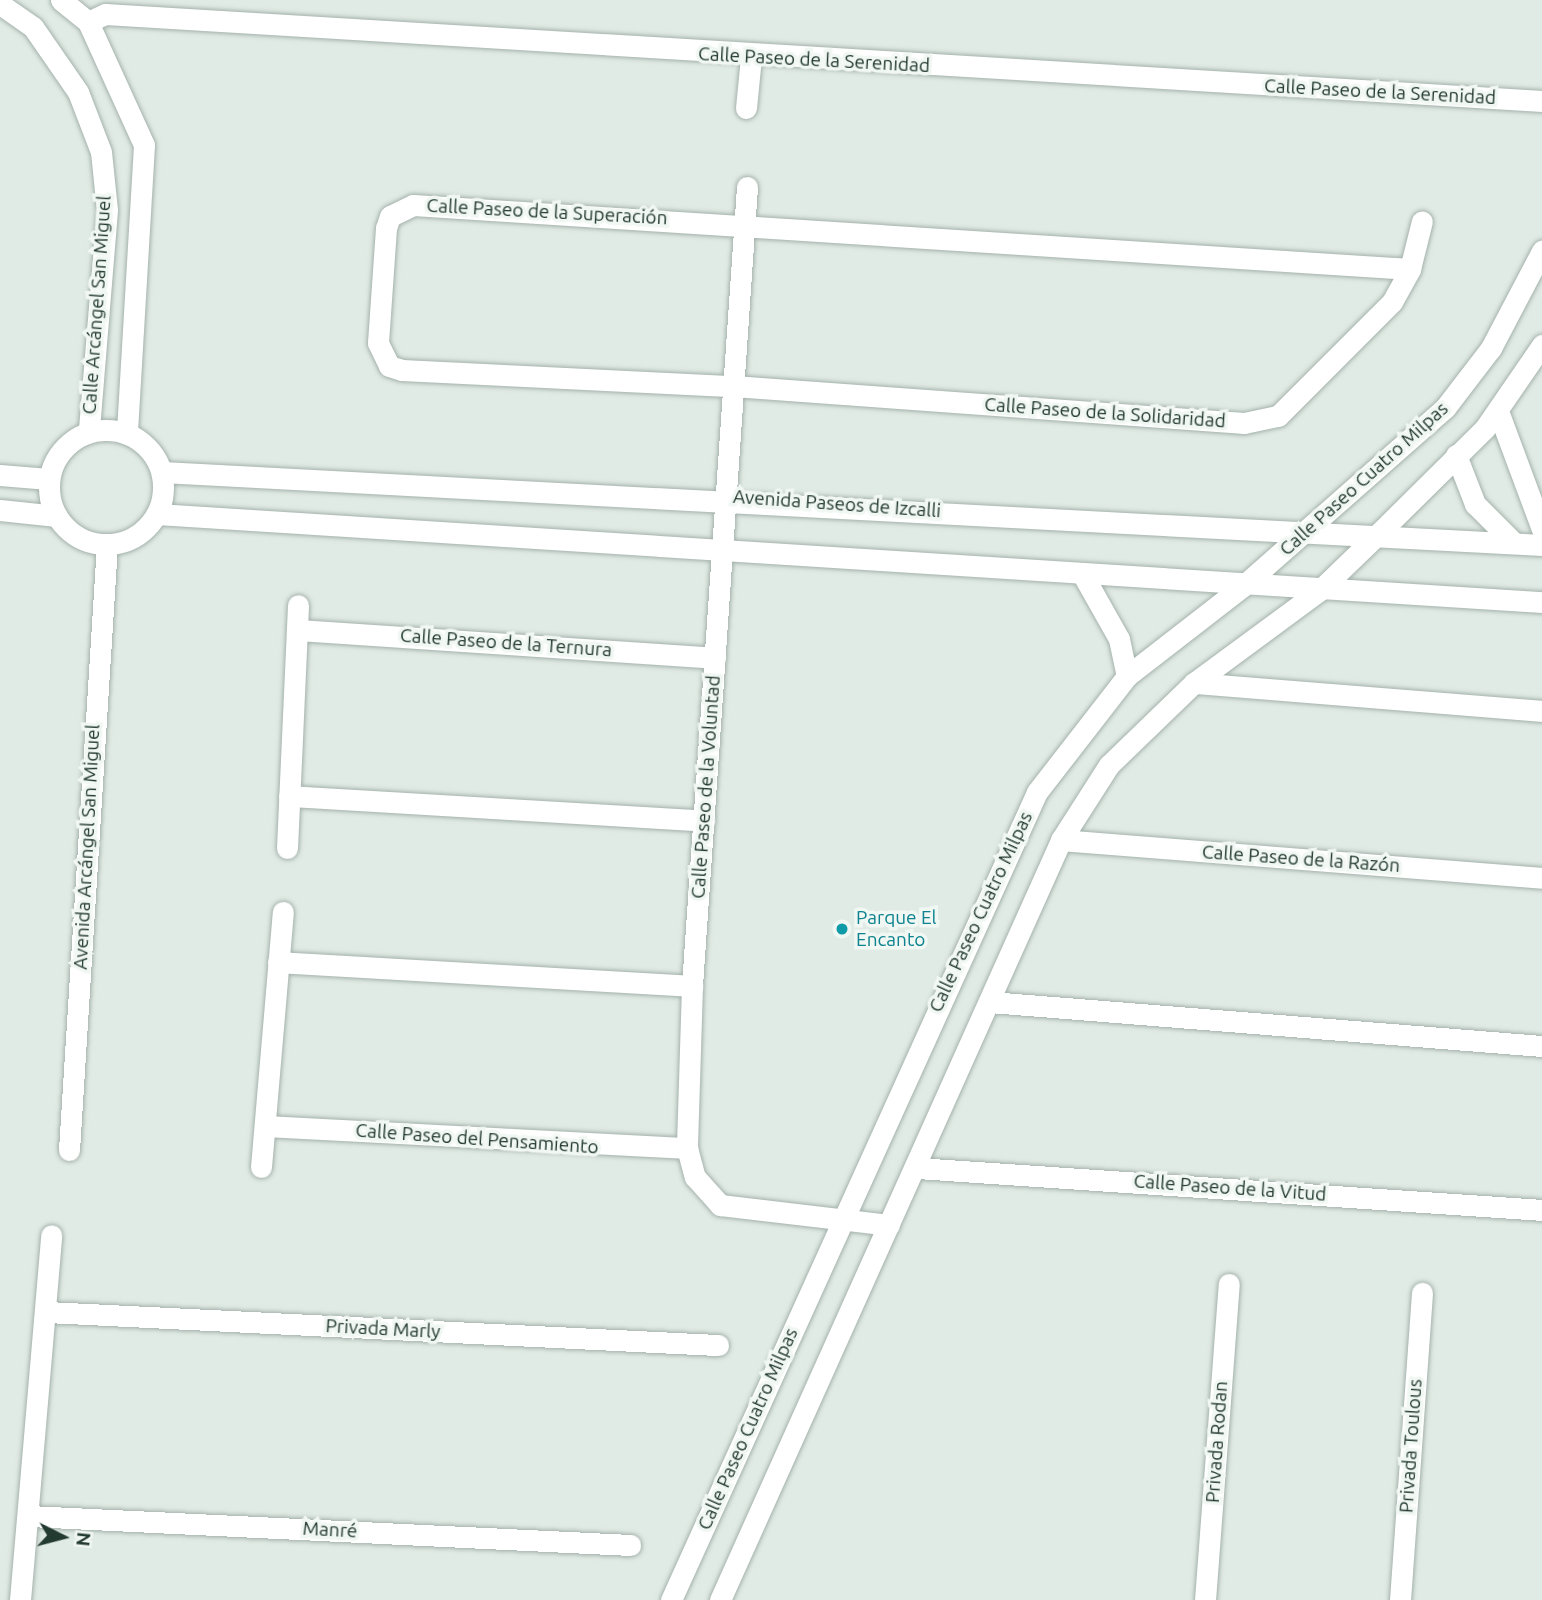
<!DOCTYPE html>
<html>
<head>
<meta charset="utf-8">
<style>
	body { margin:0 }
	#map { position:relative; width:1542px; height:1600px; overflow:hidden; background:#e1ebe5; font-family:Ubuntu,sans-serif }
	div>[style] { position:absolute }
	[style*='--x'] { left:calc(var(--x)*1px); top:calc(var(--y)*1px); width:calc(var(--w)*1px); rotate:calc(var(--a)*1deg) }
	.roads { filter:drop-shadow(0 0 2px #a4b2ab) drop-shadow(0 0 2px #a4b2ab) }
	.minor>* { height:21px; margin:-10.5px; padding:0 10.5px; transform-origin:10.5px; border-radius:10.5px; background:#fff }
	.minor>.ring { margin:-10.5px; padding:0; box-sizing:content-box; background:none; border:21px solid #fff; border-radius:50% }
	.dots>* { width:19px; height:19px; translate:-50% -50%; box-sizing:border-box; border:4px solid #f1f7f3; border-radius:50% }
	span { translate:-50% -50%; white-space:nowrap; text-align:center; line-height:1.15; -webkit-text-stroke:7px #f1f7f3; paint-order:stroke }
	.street-label { font-size:19px; color:#233a30 }
	.culture-label { font-size:19px; color:#0d838f }
	.left { translate:0 -50%; text-align:left }
	.north { position:absolute; left:28px; top:1502px; width:70px; height:70px; -webkit-text-stroke:5px #f1f7f3; paint-order:stroke; rotate:96deg; font-size:19px; font-weight:700; line-height:28px; text-align:center; color:#233a30 }
	.north::after { content:''; display:block; margin:auto; width:24px; height:32px; background:#233a30; clip-path:polygon(50% 0,100% 100%,50% 72%,0 100%) }
</style>
</head>
<body>
<div id="map">
	<div class="roads">
		<div class="minor">
			<div style="--x:61;--y:0;--w:35;--a:39"></div>
			<div style="--x:88;--y:22;--w:135;--a:65.5"></div>
			<div style="--x:144;--y:145;--w:289;--a:93.4"></div>
			<div style="--x:0;--y:4;--w:40;--a:34.9"></div>
			<div style="--x:33;--y:27;--w:79;--a:55.3"></div>
			<div style="--x:78;--y:92;--w:64;--a:69"></div>
			<div style="--x:101;--y:152;--w:58;--a:84.1"></div>
			<div style="--x:107;--y:210;--w:222;--a:94.7"></div>
			<div style="--x:88;--y:22;--w:19;--a:-25"></div>
			<div style="--x:105;--y:14;--w:1440;--a:3.46"></div>
			<div style="--x:746;--y:108;--w:51;--a:-84.4"></div>
			<div style="--x:747;--y:187;--w:801;--a:93.94"></div>
			<div style="--x:692;--y:986;--w:162;--a:91.8"></div>
			<div style="--x:687;--y:1148;--w:30;--a:75"></div>
			<div style="--x:695;--y:1177;--w:38;--a:48"></div>
			<div style="--x:720;--y:1205;--w:170;--a:6.7"></div>
			<div style="--x:1410;--y:269;--w:999;--a:-176.33"></div>
			<div style="--x:413;--y:205;--w:25;--a:154"></div>
			<div style="--x:390;--y:216;--w:13;--a:108"></div>
			<div style="--x:386;--y:228;--w:115;--a:94"></div>
			<div style="--x:378;--y:343;--w:25;--a:64"></div>
			<div style="--x:389;--y:366;--w:14;--a:17"></div>
			<div style="--x:402;--y:370;--w:331;--a:2.8"></div>
			<div style="--x:733;--y:386;--w:512;--a:4.14"></div>
			<div style="--x:1244;--y:423;--w:35;--a:-12"></div>
			<div style="--x:1278;--y:416;--w:161;--a:-45"></div>
			<div style="--x:1392;--y:302;--w:38;--a:-61"></div>
			<div style="--x:1410;--y:269;--w:49;--a:-76"></div>
			<div style="--x:1498;--y:411;--w:126;--a:69.6"></div>
			<div class="ring" style="left:49px;top:430px;width:93px;height:93px"></div>
			<div style="--x:1456;--y:455;--w:53;--a:68.8"></div>
			<div style="--x:1475;--y:504;--w:52;--a:45"></div>
			<div style="--x:162;--y:472;--w:1382;--a:3.03"></div>
			<div style="--x:0;--y:475;--w:49;--a:4.7"></div>
			<div style="--x:0;--y:510;--w:57;--a:6"></div>
			<div style="--x:157;--y:514;--w:1388;--a:3.64"></div>
			<div style="--x:1083;--y:575;--w:73;--a:60.6"></div>
			<div style="--x:1119;--y:639;--w:38;--a:78"></div>
			<div style="--x:297;--y:630;--w:419;--a:3.8"></div>
			<div style="--x:1194;--y:683;--w:349;--a:4.6"></div>
			<div style="--x:289;--y:796;--w:416;--a:3.4"></div>
			<div style="--x:1061;--y:840;--w:482;--a:4.5"></div>
			<div style="--x:287;--y:848;--w:243;--a:-87.4"></div>
			<div style="--x:278;--y:962;--w:415;--a:3.3"></div>
			<div style="--x:990;--y:1002;--w:554;--a:4.56"></div>
			<div style="--x:266;--y:1126;--w:422;--a:3"></div>
			<div style="--x:69;--y:1150;--w:606;--a:-86.41"></div>
			<div style="--x:261;--y:1167;--w:256;--a:-85.1"></div>
			<div style="--x:917;--y:1168;--w:626;--a:3.84"></div>
			<div style="--x:47;--y:1312;--w:672;--a:2.82"></div>
			<div style="--x:29;--y:1516;--w:602;--a:2.76"></div>
			<div style="--x:20;--y:1600;--w:366;--a:-85.1"></div>
			<div style="--x:671;--y:1600;--w:887;--a:-65.63"></div>
			<div style="--x:1037;--y:792;--w:147;--a:-52.2"></div>
			<div style="--x:1127;--y:676;--w:147;--a:-37.8"></div>
			<div style="--x:1243;--y:586;--w:269;--a:-41.4"></div>
			<div style="--x:1445;--y:408;--w:76;--a:-52.5"></div>
			<div style="--x:1491;--y:348;--w:110;--a:-62.3"></div>
			<div style="--x:720;--y:1600;--w:833;--a:-65.83"></div>
			<div style="--x:1061;--y:840;--w:89;--a:-57.4"></div>
			<div style="--x:1109;--y:765;--w:118;--a:-44"></div>
			<div style="--x:1194;--y:683;--w:157;--a:-36.4"></div>
			<div style="--x:1320;--y:590;--w:79;--a:-44"></div>
			<div style="--x:1377;--y:535;--w:152;--a:-44.7"></div>
			<div style="--x:1485;--y:428;--w:101;--a:-55.5"></div>
			<div style="--x:1205;--y:1600;--w:317;--a:-85.7"></div>
			<div style="--x:1400;--y:1600;--w:308;--a:-85.9"></div>
		</div>
	</div>
	<div class="dots">
		<div style="left:842px;top:929px;background:#0f9aa8"></div>
	</div>
	<div class="street-label">
		<span style="left:814px;top:60px;rotate:3deg">Calle Paseo de la Serenidad</span>
		<span style="left:1380px;top:92px;rotate:3deg">Calle Paseo de la Serenidad</span>
		<span style="left:547px;top:212px;rotate:3deg">Calle Paseo de la Superación</span>
		<span style="left:97px;top:305px;rotate:-86deg">Calle Arcángel San Miguel</span>
		<span style="left:1105px;top:413px;rotate:4deg">Calle Paseo de la Solidaridad</span>
		<span style="left:1364px;top:479px;rotate:-42deg">Calle Paseo Cuatro Milpas</span>
		<span style="left:837px;top:504px;rotate:4deg">Avenida Paseos de Izcalli</span>
		<span style="left:506px;top:643px;rotate:4deg">Calle Paseo de la Ternura</span>
		<span style="left:706px;top:787px;rotate:-86deg">Calle Paseo de la Voluntad</span>
		<span style="left:87px;top:847px;rotate:-87deg">Avenida Arcángel San Miguel</span>
		<span style="left:1301px;top:859px;rotate:4deg">Calle Paseo de la Razón</span>
		<span style="left:981px;top:912px;rotate:-65deg">Calle Paseo Cuatro Milpas</span>
		<span style="left:477px;top:1139px;rotate:4deg">Calle Paseo del Pensamiento</span>
		<span style="left:1230px;top:1188px;rotate:4deg">Calle Paseo de la Vitud</span>
		<span style="left:383px;top:1329px;rotate:3deg">Privada Marly</span>
		<span style="left:748px;top:1429px;rotate:-66deg">Calle Paseo Cuatro Milpas</span>
		<span style="left:1217px;top:1442px;rotate:-86deg">Privada Rodan</span>
		<span style="left:1411px;top:1446px;rotate:-86deg">Privada Toulous</span>
		<span style="left:330px;top:1530px;rotate:3deg">Manré</span>
	</div>
	<div class="culture-label">
		<span class="left" style="left:856px;top:929px">Parque El<br>Encanto</span>
	</div>
	<div class="north">N</div>
</div>
</body>
</html>
